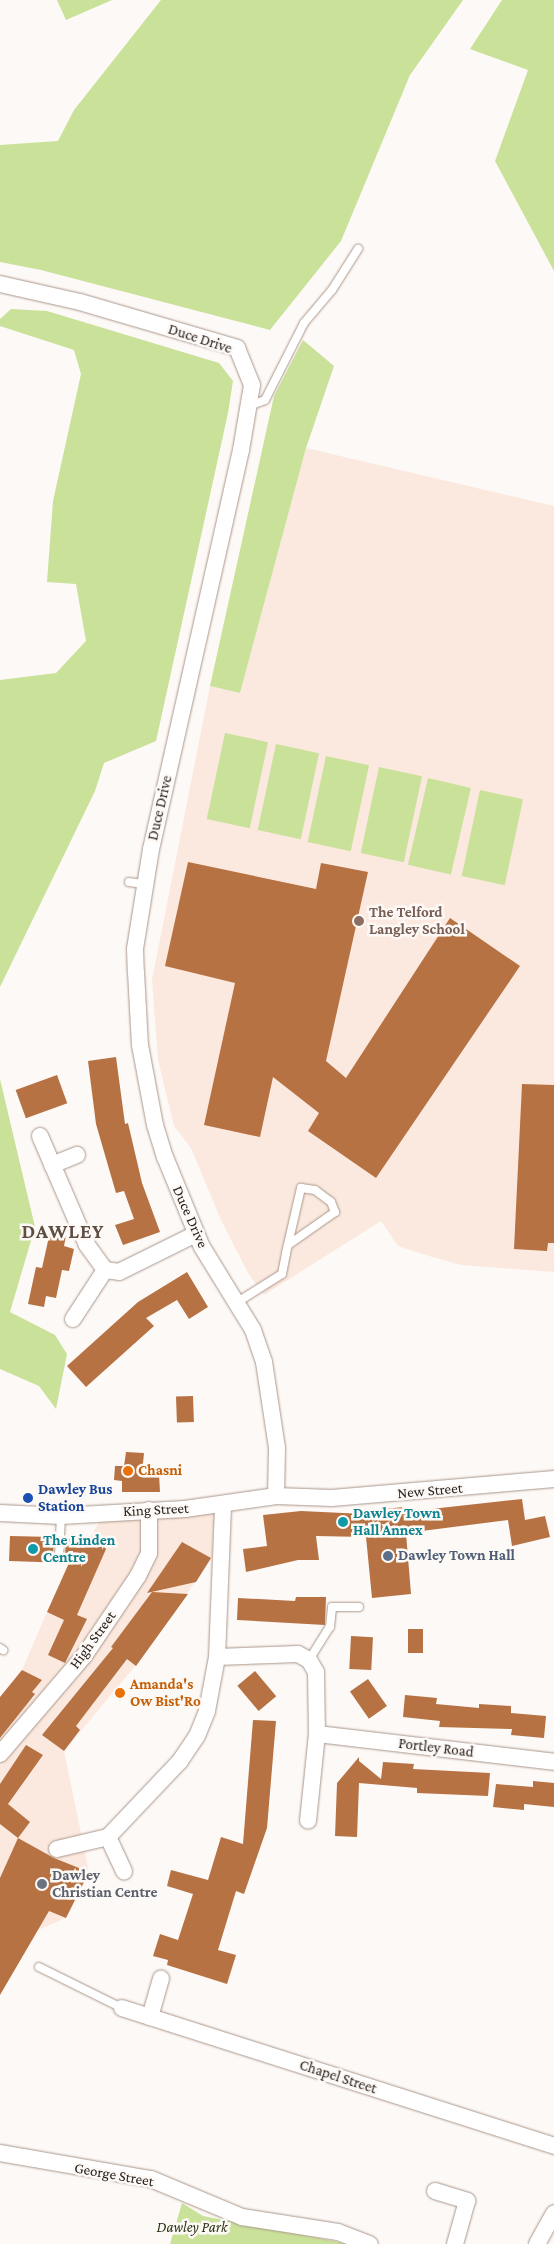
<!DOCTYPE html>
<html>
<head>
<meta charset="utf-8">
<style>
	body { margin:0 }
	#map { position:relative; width:554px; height:2244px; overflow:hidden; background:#fdf9f6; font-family:"Crimson Pro",serif }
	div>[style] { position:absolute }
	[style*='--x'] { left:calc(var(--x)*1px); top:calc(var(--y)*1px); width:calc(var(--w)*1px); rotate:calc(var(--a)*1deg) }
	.built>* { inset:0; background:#fbe9df }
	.green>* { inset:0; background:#c9e199; transform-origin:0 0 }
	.building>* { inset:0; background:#b67243; transform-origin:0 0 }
	.roads { filter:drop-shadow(0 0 1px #aa968a) drop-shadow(0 0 1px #aa968a) }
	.service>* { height:8px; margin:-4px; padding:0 4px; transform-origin:4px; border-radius:4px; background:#fff }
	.minor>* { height:16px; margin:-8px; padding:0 8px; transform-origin:8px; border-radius:8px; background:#fff }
	.dots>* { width:14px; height:14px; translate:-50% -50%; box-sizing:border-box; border:2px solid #fdf9f6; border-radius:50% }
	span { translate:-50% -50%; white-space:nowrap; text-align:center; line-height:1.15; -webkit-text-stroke:5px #fdf9f6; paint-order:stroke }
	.street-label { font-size:15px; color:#29221d }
	.education-label { font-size:15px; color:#785e54; font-weight:700 }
	.left { translate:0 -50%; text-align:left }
	.food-label { font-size:15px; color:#c56008; font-weight:700 }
	.transit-label { font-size:15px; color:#164399; font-weight:700 }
	.culture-label { font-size:15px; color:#0d838f; font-weight:700 }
	.service-label { font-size:15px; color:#4e5e75; font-weight:700 }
	.worship-label { font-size:15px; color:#5b616d; font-weight:700 }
	.park-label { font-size:15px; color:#293312; font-style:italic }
	.district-label { font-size:20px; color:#5f4d42; font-weight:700; letter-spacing:1px }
</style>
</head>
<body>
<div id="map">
	<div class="built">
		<div style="clip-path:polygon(306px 448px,554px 506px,554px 1272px,461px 1265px,429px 1256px,398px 1246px,381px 1221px,264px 1295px,248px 1273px,221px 1220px,191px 1148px,174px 1126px,158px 1060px,152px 980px,210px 686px,240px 693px)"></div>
		<div style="clip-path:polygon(222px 1511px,212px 1558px,136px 1665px,64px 1751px,89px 1872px,66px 1918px,38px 1930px,7px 1983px,0 1986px,0 1698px,22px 1670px,47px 1612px,101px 1519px)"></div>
	</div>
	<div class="green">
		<div style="clip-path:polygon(57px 0,112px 0,66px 20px)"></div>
		<div style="clip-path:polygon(161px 0,463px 0,410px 75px,341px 241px,270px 330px,41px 270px,0 262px,0 145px,58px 141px,74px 110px)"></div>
		<div style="clip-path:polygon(502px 0,554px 0,554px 271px,495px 161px,528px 70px,470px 49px)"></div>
		<div style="clip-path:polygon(11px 309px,47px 311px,219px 363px,233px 381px,228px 413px,156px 741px,104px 763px,95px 791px,0 987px,0 680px,56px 673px,86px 641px,76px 584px,47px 582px,53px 501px,81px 374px,74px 350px,0 326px,0 319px)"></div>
		<div style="clip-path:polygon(303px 340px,334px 366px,306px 448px,240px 693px,210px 686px,274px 396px)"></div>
		<div style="left:225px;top:733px;width:44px;height:88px;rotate:12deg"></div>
		<div style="left:276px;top:744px;width:44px;height:88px;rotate:12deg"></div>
		<div style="left:326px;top:756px;width:44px;height:88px;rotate:12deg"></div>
		<div style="left:379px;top:767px;width:44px;height:88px;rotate:12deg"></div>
		<div style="left:428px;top:778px;width:44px;height:89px;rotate:13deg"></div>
		<div style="left:480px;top:790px;width:44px;height:88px;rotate:12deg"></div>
		<div style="clip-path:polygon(0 1079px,35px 1227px,10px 1312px,55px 1335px,67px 1354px,56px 1409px,39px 1386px,0 1369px)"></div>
		<div style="clip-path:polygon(182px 2203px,203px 2216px,349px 2244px,170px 2244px)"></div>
	</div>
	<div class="building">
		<div style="clip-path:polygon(188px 862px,316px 889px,321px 863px,368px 872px,326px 1061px,346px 1078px,450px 918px,520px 966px,376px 1178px,308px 1131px,319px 1113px,273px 1077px,260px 1137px,204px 1125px,235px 983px,165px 966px)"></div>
		<div style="clip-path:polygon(116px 1057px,125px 1124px,128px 1123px,142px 1183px,160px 1232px,123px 1245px,115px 1225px,134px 1219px,124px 1191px,116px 1193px,96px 1124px,88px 1061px)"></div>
		<div style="left:57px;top:1075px;width:30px;height:44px;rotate:70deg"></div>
		<div style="clip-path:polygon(522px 1084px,554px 1085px,554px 1243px,548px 1243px,547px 1251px,514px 1249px)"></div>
		<div style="clip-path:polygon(50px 1232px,66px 1236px,64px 1246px,74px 1249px,69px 1271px,62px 1270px,56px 1298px,46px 1296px,44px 1307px,28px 1304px,36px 1267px,42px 1268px)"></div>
		<div style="clip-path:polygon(187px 1272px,208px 1307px,189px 1319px,177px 1300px,146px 1318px,154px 1326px,86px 1387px,67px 1366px,138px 1302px)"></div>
		<div style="left:193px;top:1396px;width:26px;height:17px;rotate:88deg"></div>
		<div style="clip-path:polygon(126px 1452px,144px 1453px,142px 1474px,159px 1474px,160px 1492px,122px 1492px,122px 1481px,114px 1480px,115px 1466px,124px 1466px)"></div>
		<div style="clip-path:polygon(522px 1499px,525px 1520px,545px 1516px,550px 1537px,512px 1546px,508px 1520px,406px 1533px,411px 1594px,372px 1598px,366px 1537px,316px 1536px,319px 1560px,298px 1560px,246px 1572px,243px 1549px,267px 1546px,263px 1515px,301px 1511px,364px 1514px,364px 1511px,404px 1507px,404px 1512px)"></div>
		<div style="clip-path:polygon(10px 1536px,54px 1537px,53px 1556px,58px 1562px,65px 1557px,66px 1538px,77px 1541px,98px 1537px,106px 1549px,77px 1615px,87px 1619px,65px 1663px,48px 1655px,64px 1620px,47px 1612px,69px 1563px,9px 1561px)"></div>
		<div style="clip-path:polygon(182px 1542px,211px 1558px,196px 1582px,147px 1593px)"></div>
		<div style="clip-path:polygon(152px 1592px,188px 1594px,136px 1666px,127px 1659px,76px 1726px,80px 1730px,64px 1751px,42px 1735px,113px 1648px,111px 1647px)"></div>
		<div style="clip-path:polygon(296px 1597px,326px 1597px,325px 1625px,237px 1620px,238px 1598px,295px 1601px)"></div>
		<div style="left:408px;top:1629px;width:15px;height:24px"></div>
		<div style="left:351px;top:1636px;width:22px;height:33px;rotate:3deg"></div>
		<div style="clip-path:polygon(22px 1670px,42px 1680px,32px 1692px,35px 1694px,0 1738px,0 1697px)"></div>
		<div style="left:255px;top:1671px;width:33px;height:23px;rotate:50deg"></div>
		<div style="left:368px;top:1679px;width:33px;height:22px;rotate:55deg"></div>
		<div style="clip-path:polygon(405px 1695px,437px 1698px,436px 1704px,479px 1708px,479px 1704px,511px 1706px,511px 1713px,546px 1716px,544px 1738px,511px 1735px,512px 1729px,439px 1727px,440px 1721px,403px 1717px)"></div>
		<div style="clip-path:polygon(253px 1720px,276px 1721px,267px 1828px,244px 1894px,236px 1891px,218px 1950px,236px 1955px,227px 1984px,167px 1965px,168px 1960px,153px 1956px,160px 1934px,178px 1940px,193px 1894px,167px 1886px,171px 1870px,208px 1880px,221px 1837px,243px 1844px)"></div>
		<div style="clip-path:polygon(26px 1745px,43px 1755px,8px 1804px,30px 1822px,18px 1838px,0 1824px,0 1784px)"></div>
		<div style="clip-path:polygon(359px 1757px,359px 1761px,381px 1779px,383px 1762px,414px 1764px,413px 1769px,490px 1773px,488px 1796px,417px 1793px,417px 1788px,359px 1783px,357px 1837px,335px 1836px,337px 1783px)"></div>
		<div style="clip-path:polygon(533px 1781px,554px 1783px,554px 1807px,524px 1804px,524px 1810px,493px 1807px,496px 1784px,533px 1787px)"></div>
		<div style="clip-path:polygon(18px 1838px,54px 1858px,89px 1872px,66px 1918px,49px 1911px,0 1995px,0 1878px)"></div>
	</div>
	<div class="roads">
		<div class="service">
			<div style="--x:249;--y:406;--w:17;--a:-21"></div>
			<div style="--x:265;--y:400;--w:86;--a:-63.1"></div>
			<div style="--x:304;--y:323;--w:43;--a:-49.7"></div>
			<div style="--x:332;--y:290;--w:49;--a:-57.6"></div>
			<div style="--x:129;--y:882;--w:15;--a:8"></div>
			<div style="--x:236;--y:1303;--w:54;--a:-32.2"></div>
			<div style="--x:282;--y:1274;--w:21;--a:-79"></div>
			<div style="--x:286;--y:1253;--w:67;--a:-77"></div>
			<div style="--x:301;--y:1188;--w:14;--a:8"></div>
			<div style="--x:315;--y:1190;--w:20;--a:37"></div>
			<div style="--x:331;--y:1202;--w:11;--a:68"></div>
			<div style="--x:335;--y:1212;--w:57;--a:144.9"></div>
			<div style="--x:59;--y:1556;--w:40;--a:-87.1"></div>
			<div style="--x:0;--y:1648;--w:4;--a:34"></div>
			<div style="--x:309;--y:1660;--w:39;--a:-58"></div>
			<div style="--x:330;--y:1627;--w:20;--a:-84"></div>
			<div style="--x:332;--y:1607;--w:27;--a:0"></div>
			<div style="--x:39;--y:1967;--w:93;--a:26.3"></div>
		</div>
		<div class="minor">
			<div style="--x:0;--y:284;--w:82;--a:12.7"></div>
			<div style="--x:80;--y:302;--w:164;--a:16.3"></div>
			<div style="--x:237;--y:348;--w:40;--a:68"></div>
			<div style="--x:252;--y:385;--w:66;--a:99.6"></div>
			<div style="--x:241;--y:450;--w:409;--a:102.7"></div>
			<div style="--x:151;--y:849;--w:101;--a:99.1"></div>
			<div style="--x:135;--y:949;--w:23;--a:88"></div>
			<div style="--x:136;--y:972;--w:73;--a:86.9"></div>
			<div style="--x:140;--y:1045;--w:81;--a:79.4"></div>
			<div style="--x:155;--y:1125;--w:34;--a:73"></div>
			<div style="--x:165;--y:1157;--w:97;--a:67.7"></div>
			<div style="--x:202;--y:1247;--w:97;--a:58.4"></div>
			<div style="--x:253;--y:1330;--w:34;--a:71"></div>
			<div style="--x:264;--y:1362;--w:87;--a:81.4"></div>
			<div style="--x:277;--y:1448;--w:48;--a:91.2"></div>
			<div style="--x:40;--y:1136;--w:119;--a:66.7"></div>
			<div style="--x:87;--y:1245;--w:31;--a:54"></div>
			<div style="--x:105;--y:1270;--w:14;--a:8"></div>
			<div style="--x:119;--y:1272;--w:86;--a:-26.3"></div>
			<div style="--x:52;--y:1165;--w:27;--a:-22"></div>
			<div style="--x:73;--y:1319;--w:59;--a:-56.9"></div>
			<div style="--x:0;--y:1513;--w:61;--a:2.8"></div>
			<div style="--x:61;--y:1516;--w:124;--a:-3.2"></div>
			<div style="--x:185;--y:1509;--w:92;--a:-8.1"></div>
			<div style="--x:276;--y:1496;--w:56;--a:2"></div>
			<div style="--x:332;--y:1498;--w:223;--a:-4.9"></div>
			<div style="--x:217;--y:1657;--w:81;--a:-2.1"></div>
			<div style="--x:298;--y:1654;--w:13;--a:29"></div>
			<div style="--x:309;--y:1660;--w:14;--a:60"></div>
			<div style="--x:316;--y:1672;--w:62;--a:89.1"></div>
			<div style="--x:317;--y:1734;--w:87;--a:95.9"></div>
			<div style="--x:317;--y:1734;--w:239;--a:6.7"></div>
			<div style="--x:0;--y:1754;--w:129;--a:-49.4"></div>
			<div style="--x:84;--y:1656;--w:97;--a:-56"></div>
			<div style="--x:138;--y:1576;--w:25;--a:-64"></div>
			<div style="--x:149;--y:1553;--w:43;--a:-90"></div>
			<div style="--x:108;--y:1837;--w:38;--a:65"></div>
			<div style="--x:57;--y:1849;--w:52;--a:-13.2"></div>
			<div style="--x:108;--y:1837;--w:105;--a:-46.5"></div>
			<div style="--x:180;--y:1761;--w:30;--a:-56"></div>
			<div style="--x:197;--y:1736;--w:27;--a:-68"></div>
			<div style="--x:207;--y:1711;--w:55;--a:-79.5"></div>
			<div style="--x:217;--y:1657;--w:151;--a:-87.7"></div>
			<div style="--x:122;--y:2008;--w:454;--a:17.7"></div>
			<div style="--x:150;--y:2017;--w:40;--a:-74"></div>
			<div style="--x:0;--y:2153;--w:153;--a:9.8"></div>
			<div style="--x:151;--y:2179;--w:99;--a:22.7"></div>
			<div style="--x:242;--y:2217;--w:97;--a:8.9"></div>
			<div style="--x:338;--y:2232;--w:34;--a:21"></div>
			<div style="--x:435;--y:2191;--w:34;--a:17"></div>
			<div style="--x:467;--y:2201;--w:45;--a:105.6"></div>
			<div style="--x:537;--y:2244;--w:35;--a:-61"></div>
		</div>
	</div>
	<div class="dots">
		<div style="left:359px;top:921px;background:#8d6e63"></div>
		<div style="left:128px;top:1471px;background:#e8710a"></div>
		<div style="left:28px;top:1498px;background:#1a4fb4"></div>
		<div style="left:343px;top:1522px;background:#0f9aa8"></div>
		<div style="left:33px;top:1549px;background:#0f9aa8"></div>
		<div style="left:388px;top:1556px;background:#5c6f8a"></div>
		<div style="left:120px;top:1693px;background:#e8710a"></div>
		<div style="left:42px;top:1884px;background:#6b7280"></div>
	</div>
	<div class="street-label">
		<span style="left:200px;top:339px;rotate:18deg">Duce Drive</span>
		<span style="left:160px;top:808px;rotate:-77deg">Duce Drive</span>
		<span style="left:190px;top:1217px;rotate:66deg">Duce Drive</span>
		<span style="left:430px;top:1491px;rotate:-5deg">New Street</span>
		<span style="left:156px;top:1510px;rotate:-3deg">King Street</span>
		<span style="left:93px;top:1640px;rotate:-54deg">High Street</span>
		<span style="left:436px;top:1748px;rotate:7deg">Portley Road</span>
		<span style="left:338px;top:2077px;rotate:18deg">Chapel Street</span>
		<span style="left:114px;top:2175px;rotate:10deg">George Street</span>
	</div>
	<div class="education-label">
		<span class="left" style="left:369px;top:921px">The Telford<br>Langley School</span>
	</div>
	<div class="food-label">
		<span class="left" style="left:138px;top:1471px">Chasni</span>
		<span class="left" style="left:130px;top:1693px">Amanda's<br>Ow Bist'Ro</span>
	</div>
	<div class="transit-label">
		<span class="left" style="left:38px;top:1498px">Dawley Bus<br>Station</span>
	</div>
	<div class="culture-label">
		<span class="left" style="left:353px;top:1522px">Dawley Town<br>Hall Annex</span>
		<span class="left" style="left:43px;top:1549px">The Linden<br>Centre</span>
	</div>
	<div class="service-label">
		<span class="left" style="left:398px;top:1556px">Dawley Town Hall</span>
	</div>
	<div class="worship-label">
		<span class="left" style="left:52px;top:1884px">Dawley<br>Christian Centre</span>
	</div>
	<div class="park-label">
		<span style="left:192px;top:2228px">Dawley Park</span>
	</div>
	<div class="district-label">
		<span style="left:63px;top:1231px">DAWLEY</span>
	</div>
</div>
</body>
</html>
